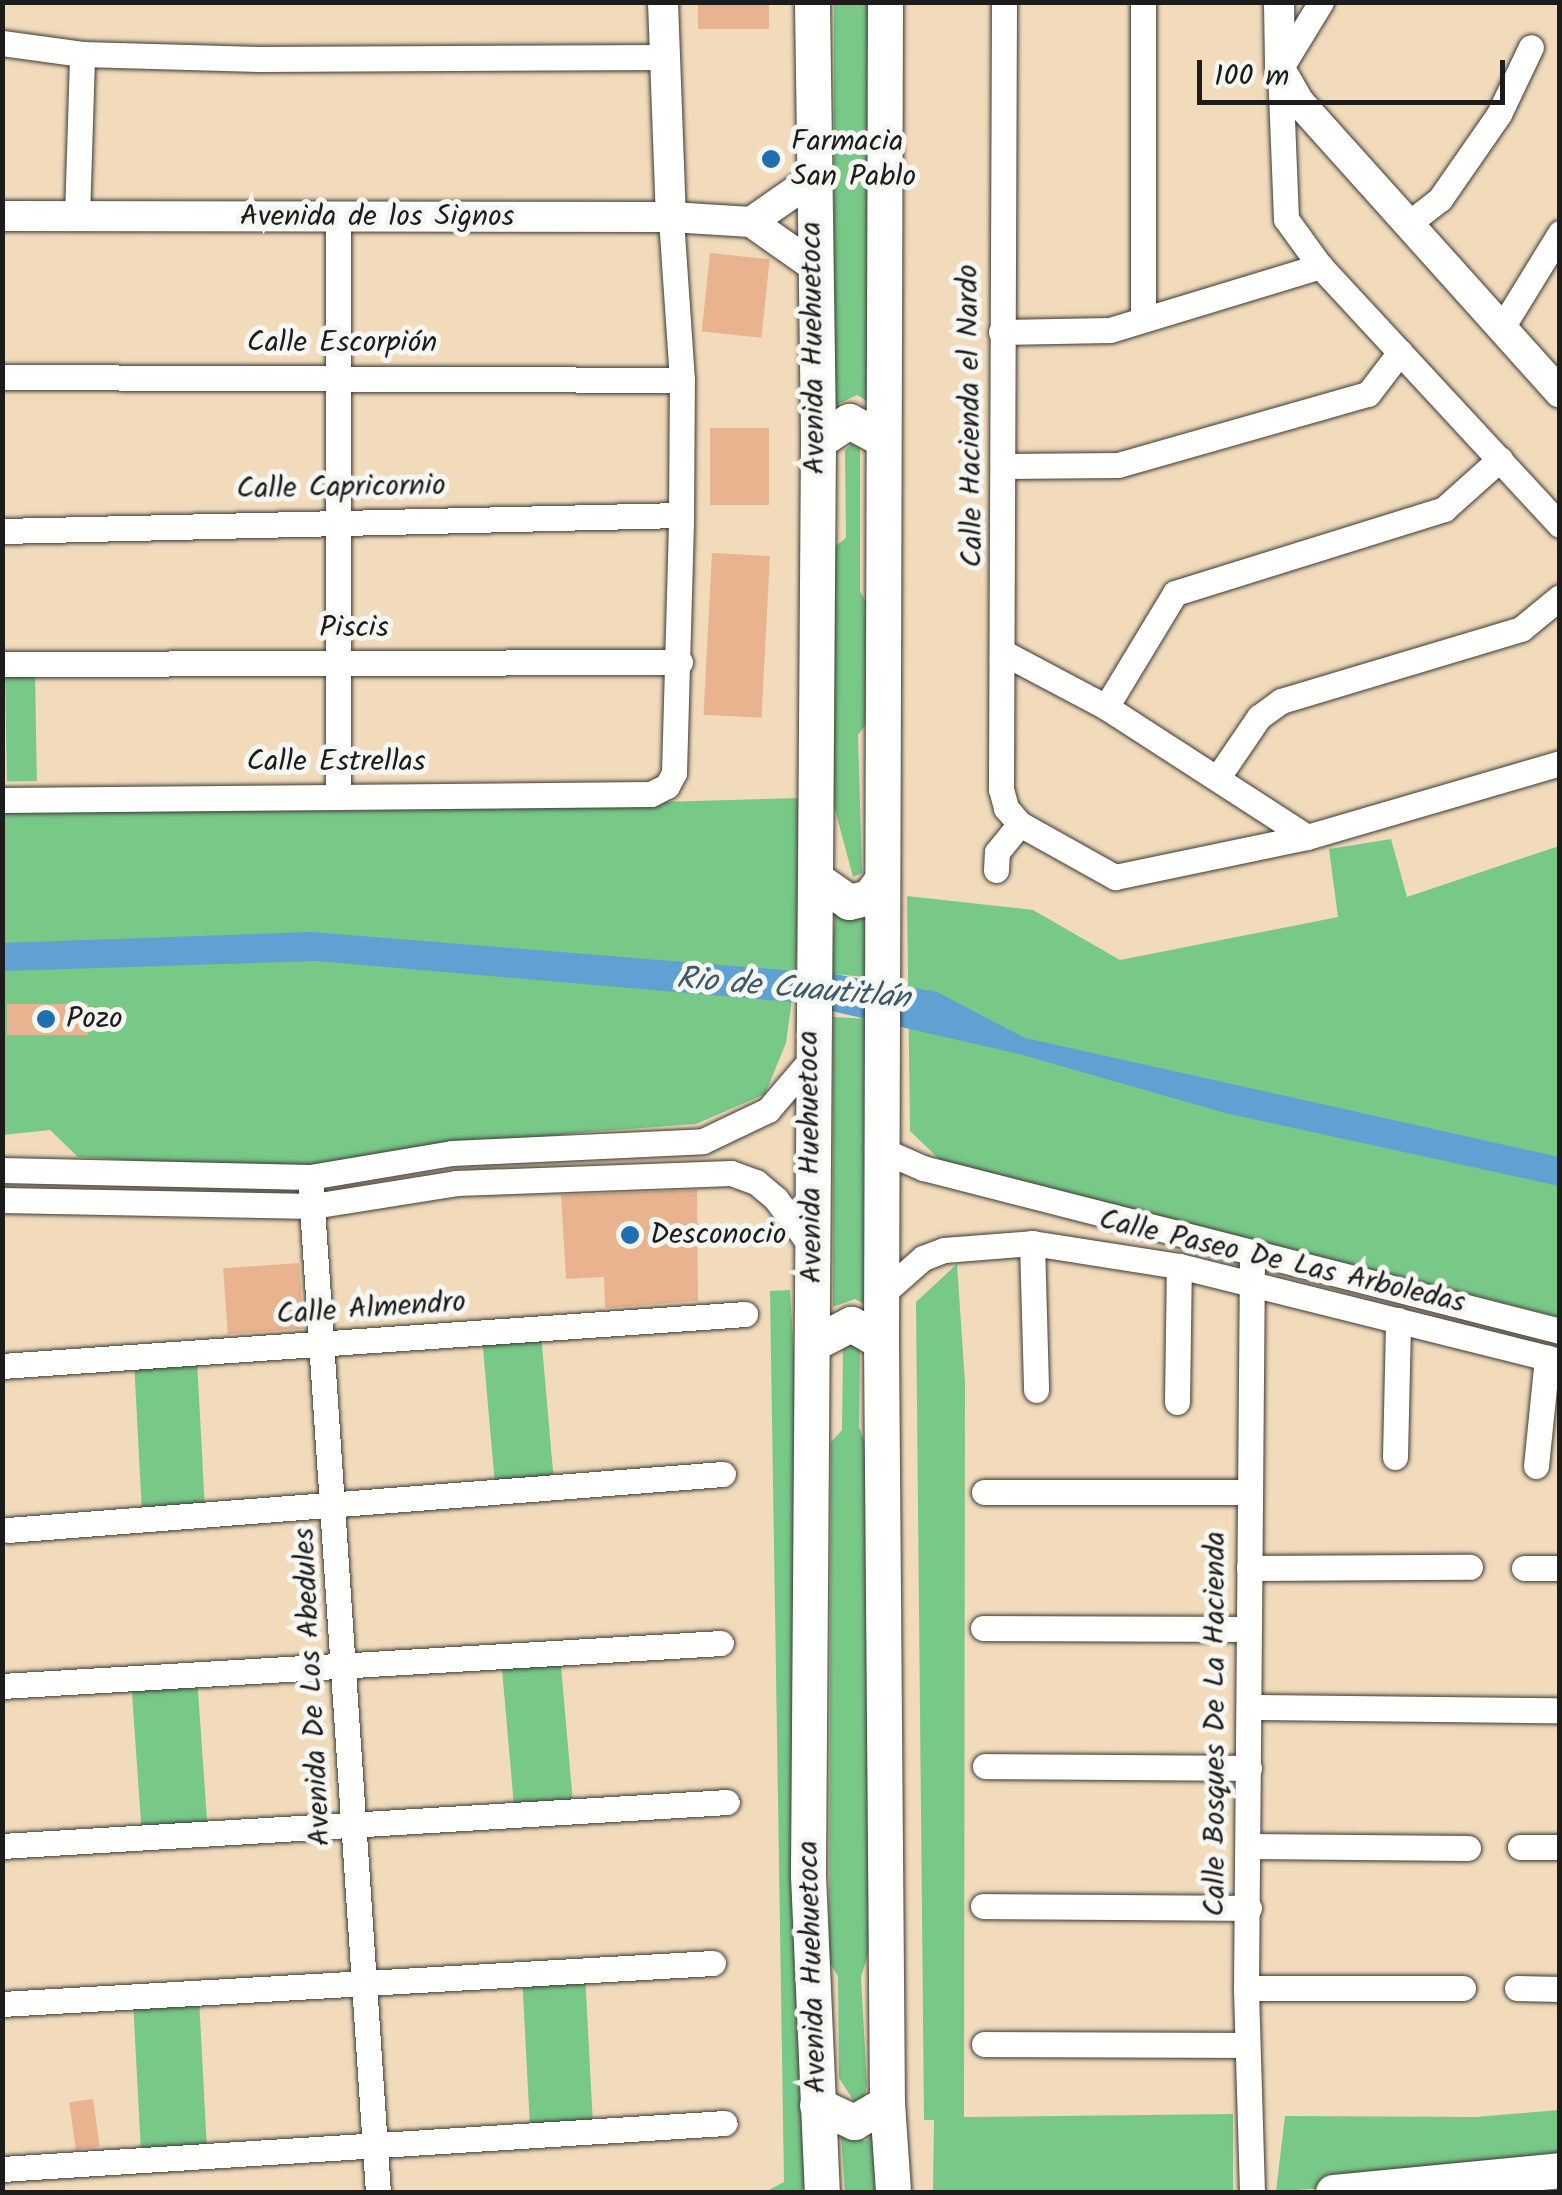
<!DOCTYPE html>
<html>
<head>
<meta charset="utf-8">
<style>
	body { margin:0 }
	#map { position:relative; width:1562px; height:2195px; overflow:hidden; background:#f1dbbb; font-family:Kalam,sans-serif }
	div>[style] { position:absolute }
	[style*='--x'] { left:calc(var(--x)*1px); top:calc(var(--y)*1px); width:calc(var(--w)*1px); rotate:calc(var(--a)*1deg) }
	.green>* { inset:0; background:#78c888; transform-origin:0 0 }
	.water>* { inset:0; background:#5ea1d2 }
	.building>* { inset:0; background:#e8b38e; transform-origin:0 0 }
	.roads { filter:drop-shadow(0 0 2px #3c3934) drop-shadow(0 0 2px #3c3934) }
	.minor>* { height:25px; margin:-12.5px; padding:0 12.5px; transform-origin:12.5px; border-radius:12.5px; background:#fff }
	.tertiary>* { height:30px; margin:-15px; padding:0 15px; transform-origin:15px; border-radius:15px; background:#fff }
	.secondary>* { height:35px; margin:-17.5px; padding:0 17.5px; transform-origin:17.5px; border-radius:17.5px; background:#fff }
	.dots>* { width:28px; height:28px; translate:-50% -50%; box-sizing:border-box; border:5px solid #f6f6f2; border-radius:50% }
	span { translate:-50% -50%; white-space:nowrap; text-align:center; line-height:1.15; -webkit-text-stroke:10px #f6f6f2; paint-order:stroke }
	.poi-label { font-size:30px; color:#1c1c1c }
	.left { translate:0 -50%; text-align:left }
	.street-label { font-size:30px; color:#1c1c1c }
	.water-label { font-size:32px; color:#3a586e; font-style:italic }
	.frame { position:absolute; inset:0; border:5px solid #1c1c1c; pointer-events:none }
	.scale { position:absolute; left:1197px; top:60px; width:308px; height:45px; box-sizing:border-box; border:5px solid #1c1c1c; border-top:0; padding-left:12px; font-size:30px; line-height:35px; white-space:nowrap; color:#1c1c1c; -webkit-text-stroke:8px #f6f6f2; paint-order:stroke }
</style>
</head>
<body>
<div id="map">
	<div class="green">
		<div style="clip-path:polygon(834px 3px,873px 3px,872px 404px,857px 395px,834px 406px)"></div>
		<div style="clip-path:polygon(852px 444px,860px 448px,860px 591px,872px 612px,869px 720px,858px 735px,862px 873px,853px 877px,833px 802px,833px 548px,846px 538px,845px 450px)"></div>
		<div style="left:35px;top:673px;width:108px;height:30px;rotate:89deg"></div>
		<div style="clip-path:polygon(801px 798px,796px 971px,786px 1043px,765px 1094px,696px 1124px,575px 1133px,283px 1170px,78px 1157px,50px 1130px,3px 1135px,2px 810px,347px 811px)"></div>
		<div style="clip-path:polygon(1391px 839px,1407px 897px,1559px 846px,1559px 1317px,940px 1160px,910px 1131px,907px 896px,1033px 910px,1120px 960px,1338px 917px,1329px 849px)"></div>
		<div style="left:836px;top:906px;width:36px;height:68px;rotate:5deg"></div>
		<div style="clip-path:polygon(833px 1017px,871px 1019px,870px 1307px,855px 1299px,833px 1307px)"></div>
		<div style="clip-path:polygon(957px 1264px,965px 1383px,964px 2117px,1233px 2114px,1233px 2192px,933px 2192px,934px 2120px,924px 2120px,916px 1302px)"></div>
		<div style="clip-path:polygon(790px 1290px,799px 1438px,807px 2182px,801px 2192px,765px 2192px,784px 2182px,770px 1291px)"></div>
		<div style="left:541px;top:1334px;width:147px;height:59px;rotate:85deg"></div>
		<div style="clip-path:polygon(851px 1345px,860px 1348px,859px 1427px,871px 1460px,872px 1941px,861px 1977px,867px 2085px,864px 2100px,855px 2103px,839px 2078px,838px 1976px,829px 1962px,831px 1442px,842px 1430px,843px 1349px)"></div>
		<div style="left:197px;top:1359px;width:150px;height:63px;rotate:87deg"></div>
		<div style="left:560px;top:1655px;width:152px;height:59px;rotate:85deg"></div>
		<div style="left:197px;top:1677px;width:151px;height:66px;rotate:86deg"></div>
		<div style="left:585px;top:1973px;width:154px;height:63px;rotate:87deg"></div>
		<div style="left:199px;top:1998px;width:151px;height:66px;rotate:87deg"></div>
		<div style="clip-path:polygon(1559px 2110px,1559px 2167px,1276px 2192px,1285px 2116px,1476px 2117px)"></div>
		<div style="clip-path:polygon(878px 2132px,882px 2192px,845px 2192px,841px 2135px,865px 2141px)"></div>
	</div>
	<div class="water">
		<div style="clip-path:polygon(311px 932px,834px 974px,937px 992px,1025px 1038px,1559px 1157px,1559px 1186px,1225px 1113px,1019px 1054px,792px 1002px,317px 961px,3px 971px,2px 943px)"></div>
	</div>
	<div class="building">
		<div style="left:698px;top:2px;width:71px;height:27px"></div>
		<div style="left:710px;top:253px;width:60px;height:79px;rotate:6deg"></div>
		<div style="left:710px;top:428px;width:59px;height:77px"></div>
		<div style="left:712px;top:553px;width:58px;height:162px;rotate:3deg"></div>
		<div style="left:7px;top:1004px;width:81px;height:31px"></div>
		<div style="clip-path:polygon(697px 1190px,698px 1301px,605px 1308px,604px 1277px,566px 1279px,561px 1195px)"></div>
		<div style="left:299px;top:1263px;width:66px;height:76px;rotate:86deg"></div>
		<div style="left:93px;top:2099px;width:48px;height:24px;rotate:82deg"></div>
	</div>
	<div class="roads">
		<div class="minor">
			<div style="--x:1004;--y:2;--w:787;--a:90.22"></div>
			<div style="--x:1001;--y:789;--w:20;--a:75"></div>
			<div style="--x:1006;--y:808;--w:21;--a:49"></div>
			<div style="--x:1020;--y:824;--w:109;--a:29.2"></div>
			<div style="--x:1115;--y:877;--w:196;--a:-11.8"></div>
			<div style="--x:1307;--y:837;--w:264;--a:-16.3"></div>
			<div style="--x:1143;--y:2;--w:317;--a:90"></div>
			<div style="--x:1321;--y:2;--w:79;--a:121.5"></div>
			<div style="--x:1280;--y:69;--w:150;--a:87.7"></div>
			<div style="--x:1286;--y:219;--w:58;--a:54.1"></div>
			<div style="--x:1320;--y:266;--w:353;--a:47.2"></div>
			<div style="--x:2;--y:43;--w:81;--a:7.8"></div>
			<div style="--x:82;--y:54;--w:177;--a:1.6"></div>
			<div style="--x:259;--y:59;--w:404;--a:-0.3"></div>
			<div style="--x:77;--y:217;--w:163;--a:-88.2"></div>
			<div style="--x:338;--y:217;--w:577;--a:90"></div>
			<div style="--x:1408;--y:224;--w:41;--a:-38"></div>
			<div style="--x:1440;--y:199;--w:103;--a:-55.2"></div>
			<div style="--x:1499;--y:114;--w:74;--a:-64.5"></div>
			<div style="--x:1501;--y:329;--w:113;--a:-58.4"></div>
			<div style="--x:1001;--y:332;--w:109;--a:-1.1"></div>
			<div style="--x:1110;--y:330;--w:220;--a:-16.9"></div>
			<div style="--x:2;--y:377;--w:680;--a:0.25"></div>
			<div style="--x:1003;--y:466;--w:115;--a:-0.5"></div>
			<div style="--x:1118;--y:465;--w:260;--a:-15.9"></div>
			<div style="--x:1368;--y:394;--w:53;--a:-52.7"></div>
			<div style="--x:2;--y:531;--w:679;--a:-1.35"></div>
			<div style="--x:1006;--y:654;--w:113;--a:27.9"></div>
			<div style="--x:1106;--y:707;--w:239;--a:32.9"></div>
			<div style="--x:2;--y:664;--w:678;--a:-0.17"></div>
			<div style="--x:1106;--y:707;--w:133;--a:-58.8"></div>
			<div style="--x:1175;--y:593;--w:282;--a:-17.3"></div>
			<div style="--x:1444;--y:509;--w:75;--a:-41.8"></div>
			<div style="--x:1218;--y:777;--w:73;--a:-55.7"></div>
			<div style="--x:1259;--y:717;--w:27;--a:-36"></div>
			<div style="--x:1281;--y:701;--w:251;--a:-16.7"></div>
			<div style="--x:1521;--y:629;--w:50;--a:-39.4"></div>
			<div style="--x:2;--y:800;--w:649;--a:-0.53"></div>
			<div style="--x:651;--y:794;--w:18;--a:-27"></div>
			<div style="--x:667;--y:786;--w:15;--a:-62"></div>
			<div style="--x:674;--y:773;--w:258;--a:-88.4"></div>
			<div style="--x:681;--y:515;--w:135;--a:-89.6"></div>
			<div style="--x:682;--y:380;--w:163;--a:-93.9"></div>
			<div style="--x:996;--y:870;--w:18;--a:-87"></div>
			<div style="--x:997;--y:852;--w:36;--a:-51"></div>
			<div style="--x:882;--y:1150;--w:45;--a:23.7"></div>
			<div style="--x:923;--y:1168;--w:658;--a:14.35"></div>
			<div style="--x:2;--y:1170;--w:308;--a:1.3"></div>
			<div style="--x:310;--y:1177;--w:144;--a:-9.6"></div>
			<div style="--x:452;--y:1153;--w:251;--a:-2.7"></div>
			<div style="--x:703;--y:1141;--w:72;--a:-25.5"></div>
			<div style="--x:768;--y:1110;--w:63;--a:-49.5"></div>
			<div style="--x:310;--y:1177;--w:1017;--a:86.17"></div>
			<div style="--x:2;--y:1200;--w:311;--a:1.1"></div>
			<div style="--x:313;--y:1206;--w:145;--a:-9.1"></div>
			<div style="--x:456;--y:1183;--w:275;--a:-2.1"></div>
			<div style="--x:731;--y:1173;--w:27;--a:20"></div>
			<div style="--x:756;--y:1182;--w:26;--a:40"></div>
			<div style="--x:776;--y:1199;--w:59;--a:53.3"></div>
			<div style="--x:1032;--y:1243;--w:147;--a:88.4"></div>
			<div style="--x:882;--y:1294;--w:55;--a:-41.3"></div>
			<div style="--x:923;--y:1258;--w:22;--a:-21"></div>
			<div style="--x:944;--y:1250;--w:88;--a:-4.5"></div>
			<div style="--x:1032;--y:1243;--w:149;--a:8.9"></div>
			<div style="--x:1179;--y:1266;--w:393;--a:14"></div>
			<div style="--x:2;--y:1366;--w:745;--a:-4"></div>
			<div style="--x:1177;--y:1402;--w:136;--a:-89.2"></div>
			<div style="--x:1395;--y:1457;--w:137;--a:-88.7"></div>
			<div style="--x:1536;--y:1466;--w:109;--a:-84.2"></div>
			<div style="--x:984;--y:1492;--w:265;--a:0"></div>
			<div style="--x:8;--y:1530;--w:717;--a:-4.48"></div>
			<div style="--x:1249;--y:1568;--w:221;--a:-0.3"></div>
			<div style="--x:1524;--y:1568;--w:36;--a:0"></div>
			<div style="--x:983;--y:1628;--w:266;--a:0.2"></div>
			<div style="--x:2;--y:1686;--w:720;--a:-3.42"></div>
			<div style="--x:1249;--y:1707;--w:311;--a:0.6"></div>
			<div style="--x:985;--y:1766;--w:264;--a:0.4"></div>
			<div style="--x:2;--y:1846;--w:726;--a:-3.47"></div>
			<div style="--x:1249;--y:1846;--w:219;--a:0.5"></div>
			<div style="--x:1520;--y:1847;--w:40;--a:0"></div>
			<div style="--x:983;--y:1906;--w:266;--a:0.4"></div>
			<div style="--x:1246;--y:1988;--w:217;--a:0"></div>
			<div style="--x:1517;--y:1988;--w:43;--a:1.3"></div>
			<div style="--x:2;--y:2004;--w:712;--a:-3.3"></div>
			<div style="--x:984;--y:2044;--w:263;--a:0.2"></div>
			<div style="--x:2;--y:2169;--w:724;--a:-3.64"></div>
			<div style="--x:1252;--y:2192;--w:204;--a:-91.7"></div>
			<div style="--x:1246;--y:1988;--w:732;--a:-89.53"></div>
		</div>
		<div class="tertiary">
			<div style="--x:663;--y:2;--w:215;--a:87.9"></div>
			<div style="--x:1279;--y:2;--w:67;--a:89.1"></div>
			<div style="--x:1280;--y:69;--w:39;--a:60"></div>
			<div style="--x:1300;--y:103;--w:389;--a:48.1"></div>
			<div style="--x:2;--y:216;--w:669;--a:0.09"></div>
			<div style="--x:671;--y:217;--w:80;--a:3.6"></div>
			<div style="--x:751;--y:222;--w:73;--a:35"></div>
			<div style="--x:751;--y:222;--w:72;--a:-34.8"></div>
		</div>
		<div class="secondary">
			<div style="--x:812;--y:2;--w:439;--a:89.2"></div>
			<div style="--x:818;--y:441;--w:1434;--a:90.4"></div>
			<div style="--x:808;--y:1875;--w:317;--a:87.5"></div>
			<div style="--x:885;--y:2;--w:1339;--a:90.17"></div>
			<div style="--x:881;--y:1341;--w:762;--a:89.55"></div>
			<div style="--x:887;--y:2103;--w:89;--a:86.1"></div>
			<div style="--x:818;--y:441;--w:37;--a:-33"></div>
			<div style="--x:849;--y:421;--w:34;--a:28"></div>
			<div style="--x:816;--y:879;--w:40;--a:34.9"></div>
			<div style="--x:849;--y:902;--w:21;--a:-14"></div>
			<div style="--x:869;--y:897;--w:20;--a:-53"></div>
			<div style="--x:814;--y:1343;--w:42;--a:-27.2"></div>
			<div style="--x:851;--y:1324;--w:34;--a:30"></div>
			<div style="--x:817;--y:2105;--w:41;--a:24.7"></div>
			<div style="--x:854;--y:2122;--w:38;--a:-30"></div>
			<div style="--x:1333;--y:2192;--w:228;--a:-5.5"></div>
		</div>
	</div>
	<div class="dots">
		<div style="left:771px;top:159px;background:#1f6fb2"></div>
		<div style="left:46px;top:1019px;background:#1f6fb2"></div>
		<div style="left:630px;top:1235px;background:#1f6fb2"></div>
	</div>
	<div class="poi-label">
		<span class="left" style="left:791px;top:159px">Farmacia<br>San Pablo</span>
		<span class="left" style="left:66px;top:1019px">Pozo</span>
		<span class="left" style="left:650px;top:1235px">Desconocio</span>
	</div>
	<div class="street-label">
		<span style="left:377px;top:217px">Avenida de los Signos</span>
		<span style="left:342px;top:343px">Calle Escorpión</span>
		<span style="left:814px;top:348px;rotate:-91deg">Avenida Huehuetoca</span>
		<span style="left:971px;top:416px;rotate:-91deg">Calle Hacienda el Nardo</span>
		<span style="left:341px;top:488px;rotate:-1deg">Calle Capricornio</span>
		<span style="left:354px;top:628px">Piscis</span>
		<span style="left:336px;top:762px">Calle Estrellas</span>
		<span style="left:811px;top:1157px;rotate:-91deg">Avenida Huehuetoca</span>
		<span style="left:1282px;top:1262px;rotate:13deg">Calle Paseo De Las Arboledas</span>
		<span style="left:371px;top:1309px;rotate:-4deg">Calle Almendro</span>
		<span style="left:313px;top:1687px;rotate:-93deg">Avenida De Los Abedules</span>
		<span style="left:1216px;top:1724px;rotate:-90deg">Calle Bosques De La Hacienda</span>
		<span style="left:813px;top:1967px;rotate:-92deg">Avenida Huehuetoca</span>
	</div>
	<div class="water-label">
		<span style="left:793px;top:990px;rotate:5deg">Rio de Cuautitlán</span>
	</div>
	<div class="frame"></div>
	<div class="scale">100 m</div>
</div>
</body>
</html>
